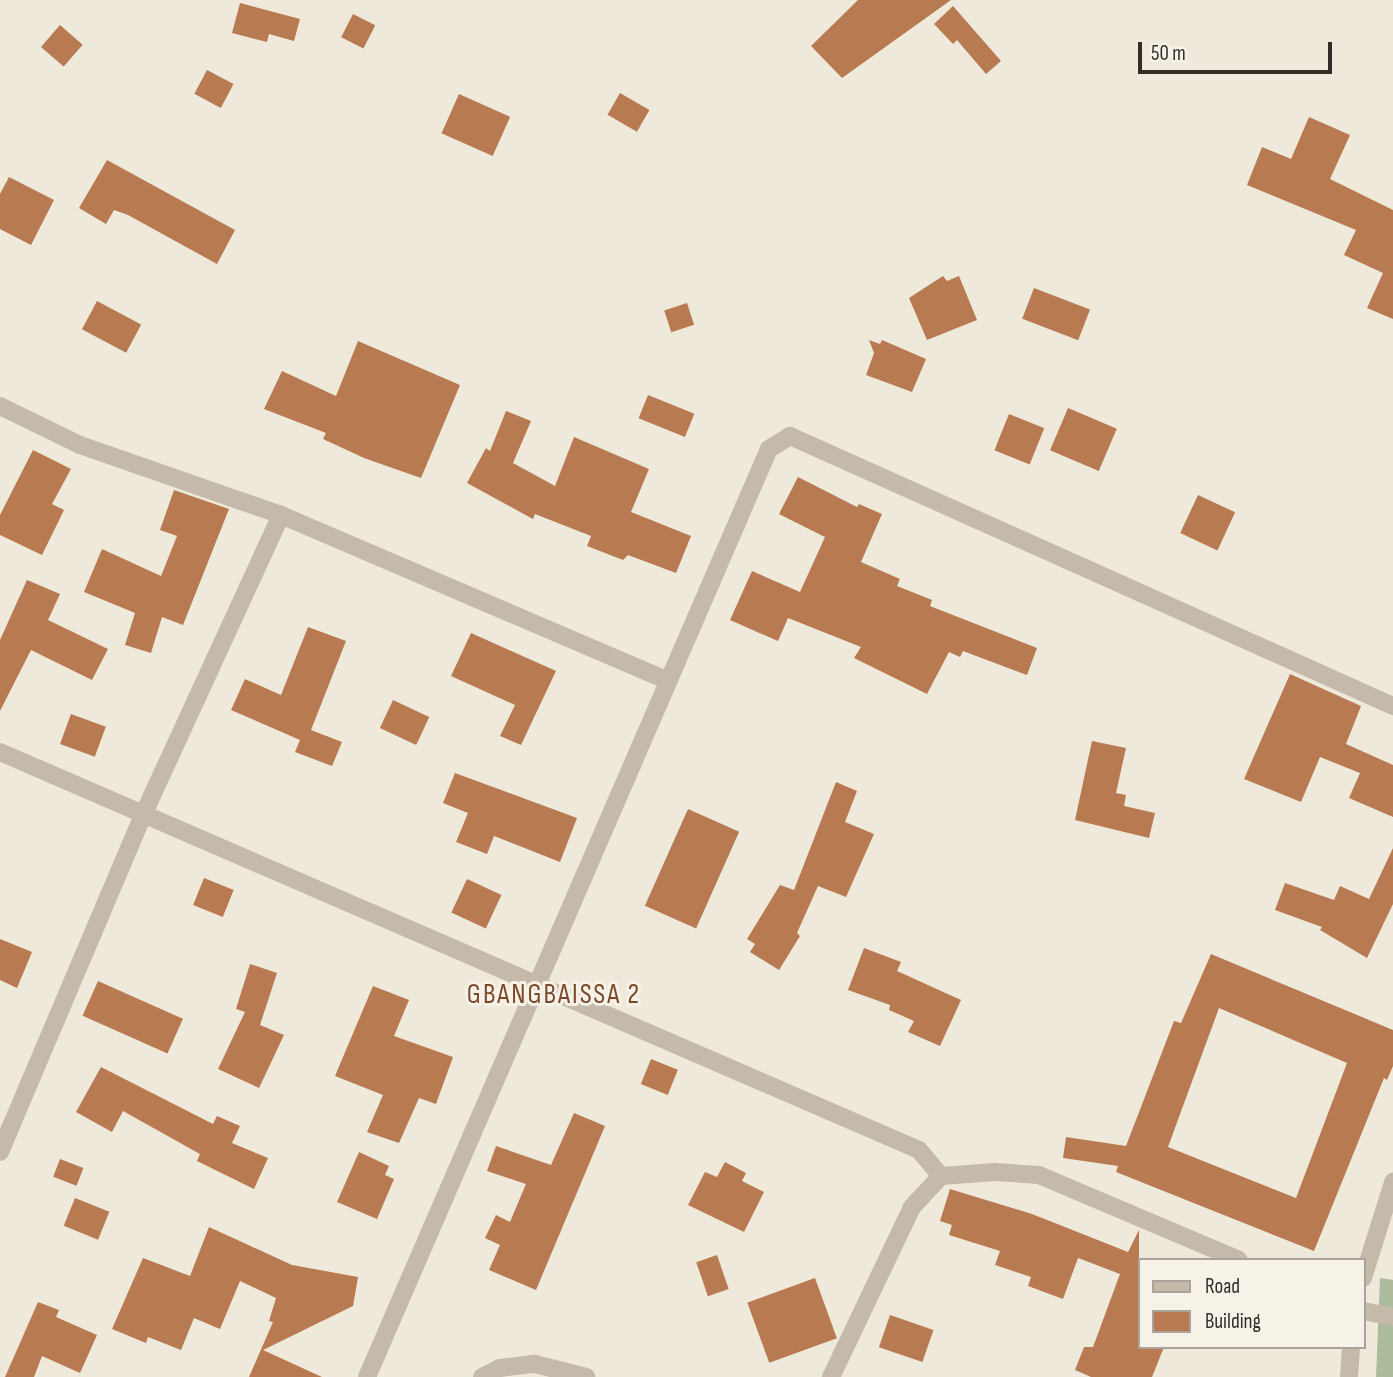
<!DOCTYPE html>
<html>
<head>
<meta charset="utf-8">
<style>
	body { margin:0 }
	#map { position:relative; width:1393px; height:1377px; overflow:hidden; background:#efe9dc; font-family:"Sofia Sans Condensed",sans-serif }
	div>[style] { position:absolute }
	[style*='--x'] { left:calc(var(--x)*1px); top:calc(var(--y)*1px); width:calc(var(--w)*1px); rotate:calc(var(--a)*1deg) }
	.green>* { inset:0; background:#adbc9d }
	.building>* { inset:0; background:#b87a50; transform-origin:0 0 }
	.minor>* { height:18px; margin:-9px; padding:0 9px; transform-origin:9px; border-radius:9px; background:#c5baa9 }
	span { translate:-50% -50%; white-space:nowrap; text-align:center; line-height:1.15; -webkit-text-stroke:6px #f7f2e8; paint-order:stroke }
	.neighbourhood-label { font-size:28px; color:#79492a; letter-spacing:2px }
	.legend { position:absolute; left:1138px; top:1258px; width:228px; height:91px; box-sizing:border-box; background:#f7f2e8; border:2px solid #a9a39b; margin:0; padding:9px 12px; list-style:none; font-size:21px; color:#332d28 }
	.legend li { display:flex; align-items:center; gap:14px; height:35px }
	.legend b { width:35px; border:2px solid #a9a39b }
	.scale { position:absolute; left:1138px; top:42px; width:194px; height:32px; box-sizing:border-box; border:4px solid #332d28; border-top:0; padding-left:9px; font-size:21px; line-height:24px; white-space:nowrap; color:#332d28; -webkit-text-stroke:5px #f7f2e8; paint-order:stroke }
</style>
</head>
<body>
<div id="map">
	<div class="green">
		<div style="clip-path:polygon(1380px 1278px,1393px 1280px,1393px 1377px,1376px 1377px)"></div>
	</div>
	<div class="building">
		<div style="clip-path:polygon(858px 0,951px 0,842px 78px,811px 46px)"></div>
		<div style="clip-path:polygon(240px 3px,300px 19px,294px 41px,269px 34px,267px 42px,232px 33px)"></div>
		<div style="clip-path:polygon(953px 6px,1001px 61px,986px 74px,957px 40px,953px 44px,934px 24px)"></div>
		<div style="left:353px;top:14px;width:25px;height:26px;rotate:27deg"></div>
		<div style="left:60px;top:25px;width:30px;height:29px;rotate:41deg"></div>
		<div style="left:207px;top:70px;width:30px;height:27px;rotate:28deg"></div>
		<div style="left:620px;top:93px;width:34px;height:25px;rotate:30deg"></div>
		<div style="left:459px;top:94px;width:56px;height:43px;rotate:24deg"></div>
		<div style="clip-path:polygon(1309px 117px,1350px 135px,1330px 179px,1393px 210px,1393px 319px,1367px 308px,1383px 273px,1344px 255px,1356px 230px,1247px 185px,1262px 147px,1291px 159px)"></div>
		<div style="clip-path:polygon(107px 160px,235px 230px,217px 264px,128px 215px,114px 210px,106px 224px,79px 208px)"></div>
		<div style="clip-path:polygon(9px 177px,54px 200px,31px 245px,0 229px,0 194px)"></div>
		<div style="clip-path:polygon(943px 276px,947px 281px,959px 276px,977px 320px,927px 340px,909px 298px)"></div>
		<div style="left:1034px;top:288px;width:60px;height:33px;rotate:21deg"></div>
		<div style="left:97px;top:301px;width:50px;height:32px;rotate:28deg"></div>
		<div style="left:687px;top:303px;width:23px;height:24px;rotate:72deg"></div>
		<div style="clip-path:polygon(869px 340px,880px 344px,882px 340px,926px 359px,912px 392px,866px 375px,874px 353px)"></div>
		<div style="clip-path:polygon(358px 341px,460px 385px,421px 478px,364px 458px,323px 439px,326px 433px,264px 409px,282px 371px,336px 396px)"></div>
		<div style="left:648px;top:395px;width:50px;height:25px;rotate:22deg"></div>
		<div style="left:1068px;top:408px;width:53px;height:46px;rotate:23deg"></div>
		<div style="clip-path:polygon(506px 411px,531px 421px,513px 463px,555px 486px,574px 437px,649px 469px,631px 512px,691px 536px,676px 573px,628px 555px,623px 560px,587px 546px,591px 536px,535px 514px,533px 519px,467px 483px,486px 448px,490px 451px)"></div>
		<div style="left:1009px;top:414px;width:38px;height:39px;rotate:22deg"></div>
		<div style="clip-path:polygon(33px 450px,71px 469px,52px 504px,64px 510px,42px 555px,0 535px,0 515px)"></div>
		<div style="clip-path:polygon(798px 477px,857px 507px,859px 504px,882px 514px,861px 562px,900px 579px,897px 586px,932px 600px,930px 606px,1037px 648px,1027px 675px,963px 651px,960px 657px,949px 652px,927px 694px,854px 658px,861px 647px,788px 618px,778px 641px,730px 620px,752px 571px,800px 592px,825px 537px,779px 514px)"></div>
		<div style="clip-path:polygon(174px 490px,229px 509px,183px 625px,162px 617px,151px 653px,125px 645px,135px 613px,84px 592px,102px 549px,161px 576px,177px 536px,160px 530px)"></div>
		<div style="left:1198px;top:495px;width:41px;height:42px;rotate:25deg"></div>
		<div style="clip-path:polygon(27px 580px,60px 594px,48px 620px,108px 649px,92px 680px,31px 650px,0 711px,0 640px)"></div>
		<div style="clip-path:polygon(308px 627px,346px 641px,311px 730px,342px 742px,332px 766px,295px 752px,300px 740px,231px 710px,245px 679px,281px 695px)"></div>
		<div style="clip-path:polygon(471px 633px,556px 671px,521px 745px,500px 736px,515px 705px,451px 676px)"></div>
		<div style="clip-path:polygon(1290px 674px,1361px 706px,1346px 744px,1393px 765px,1393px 817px,1349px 798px,1360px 773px,1320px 757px,1301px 802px,1244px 779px)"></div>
		<div style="left:393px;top:700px;width:40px;height:31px;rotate:25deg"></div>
		<div style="left:71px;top:714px;width:37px;height:32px;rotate:20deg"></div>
		<div style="clip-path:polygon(1092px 741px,1126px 748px,1116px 793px,1126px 795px,1124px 806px,1155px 813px,1149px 838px,1075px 820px)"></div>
		<div style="clip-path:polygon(455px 773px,577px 818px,560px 862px,494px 836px,487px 854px,456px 842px,468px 813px,443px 803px)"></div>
		<div style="clip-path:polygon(836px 782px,857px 791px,845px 822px,874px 834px,846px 897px,818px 886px,797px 933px,800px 936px,779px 970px,750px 952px,755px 944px,747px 939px,780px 885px,794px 890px)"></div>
		<div style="left:688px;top:809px;width:56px;height:106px;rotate:24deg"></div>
		<div style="clip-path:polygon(1393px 848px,1393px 904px,1367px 958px,1320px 930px,1322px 927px,1275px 910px,1285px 883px,1334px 900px,1340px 886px,1369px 899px)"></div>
		<div style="left:204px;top:878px;width:32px;height:29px;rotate:22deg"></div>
		<div style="left:467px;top:879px;width:38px;height:37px;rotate:25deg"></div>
		<div style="clip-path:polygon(0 939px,32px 952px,17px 988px,0 980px)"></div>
		<div style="clip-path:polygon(864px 948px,901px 962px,897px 971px,961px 1000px,940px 1046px,908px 1032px,914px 1021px,889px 1010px,890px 1005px,848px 990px)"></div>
		<div style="clip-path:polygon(evenodd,1211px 954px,1393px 1030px,1393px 1066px,1387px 1080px,1384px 1078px,1314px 1251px,1116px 1172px,1118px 1166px,1063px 1158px,1066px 1137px,1126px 1146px,1174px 1021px,1181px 1023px,1211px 954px,1219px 1008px,1347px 1063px,1296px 1198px,1168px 1147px,1219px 1008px)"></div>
		<div style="clip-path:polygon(250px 964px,277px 973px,260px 1025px,284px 1035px,259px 1088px,218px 1069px,245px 1012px,236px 1009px)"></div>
		<div style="left:98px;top:981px;width:93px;height:38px;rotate:24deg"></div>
		<div style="clip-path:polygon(373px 986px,409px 1000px,394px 1036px,453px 1057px,436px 1104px,419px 1098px,399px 1143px,367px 1132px,383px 1095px,335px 1076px)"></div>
		<div style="left:651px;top:1059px;width:29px;height:27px;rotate:22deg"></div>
		<div style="clip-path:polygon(101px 1067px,213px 1124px,217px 1116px,240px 1126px,232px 1143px,268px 1158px,254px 1189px,197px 1161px,200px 1154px,123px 1111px,112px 1132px,76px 1112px)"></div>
		<div style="clip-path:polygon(574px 1113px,605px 1126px,536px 1290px,489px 1270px,500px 1245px,485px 1238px,496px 1215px,510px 1222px,526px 1184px,487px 1171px,496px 1146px,551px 1165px)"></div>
		<div style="clip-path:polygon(359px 1152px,389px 1166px,385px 1175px,394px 1179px,377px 1219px,337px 1202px)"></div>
		<div style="left:60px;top:1159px;width:25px;height:19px;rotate:21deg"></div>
		<div style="clip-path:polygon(725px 1162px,746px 1173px,742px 1181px,764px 1192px,744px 1232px,688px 1205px,705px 1172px,717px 1177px)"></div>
		<div style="clip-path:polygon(950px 1189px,1032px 1214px,1128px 1252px,1139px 1230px,1139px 1347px,1164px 1347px,1152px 1377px,1091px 1377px,1075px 1370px,1084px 1347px,1093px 1347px,1120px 1274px,1078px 1258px,1063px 1299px,1028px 1286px,1031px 1277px,995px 1265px,1000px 1251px,949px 1235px,952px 1225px,940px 1221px)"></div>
		<div style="left:75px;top:1198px;width:37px;height:30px;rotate:22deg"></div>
		<div style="clip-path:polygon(209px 1227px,292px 1265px,358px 1277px,353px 1306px,263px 1350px,322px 1377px,249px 1377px,273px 1322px,269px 1321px,276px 1298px,240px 1281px,220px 1329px,194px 1318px,181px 1350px,148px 1337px,146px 1343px,112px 1329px,143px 1258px,190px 1276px)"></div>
		<div style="left:717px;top:1255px;width:36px;height:22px;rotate:71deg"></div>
		<div style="left:815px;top:1278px;width:64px;height:72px;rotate:70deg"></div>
		<div style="clip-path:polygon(38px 1302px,59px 1310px,56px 1317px,97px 1335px,80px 1373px,42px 1356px,34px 1377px,5px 1377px)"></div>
		<div style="left:890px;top:1315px;width:46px;height:34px;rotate:19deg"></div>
	</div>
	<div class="minor">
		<div style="--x:0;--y:406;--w:89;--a:26"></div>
		<div style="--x:80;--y:445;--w:213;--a:19.2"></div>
		<div style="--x:281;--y:515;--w:421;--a:23.2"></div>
		<div style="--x:0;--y:752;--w:1001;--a:23.42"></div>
		<div style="--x:919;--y:1150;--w:34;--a:50"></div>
		<div style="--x:0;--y:1152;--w:368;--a:-67"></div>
		<div style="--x:144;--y:813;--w:328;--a:-65.3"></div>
		<div style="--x:1363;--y:1278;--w:101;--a:-72.6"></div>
		<div style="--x:1363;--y:1311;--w:31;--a:11"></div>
		<div style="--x:367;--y:1377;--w:1011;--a:-66.58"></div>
		<div style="--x:769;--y:449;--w:25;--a:-32"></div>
		<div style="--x:790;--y:436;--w:661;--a:24.12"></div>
		<div style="--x:482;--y:1377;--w:20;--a:-27"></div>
		<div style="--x:500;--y:1368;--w:35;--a:-7"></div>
		<div style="--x:535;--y:1364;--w:53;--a:14.3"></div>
		<div style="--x:831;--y:1377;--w:188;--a:-64.5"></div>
		<div style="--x:912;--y:1207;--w:42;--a:-46.9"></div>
		<div style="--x:941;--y:1176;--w:54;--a:-4.2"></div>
		<div style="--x:995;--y:1172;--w:44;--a:3.9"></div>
		<div style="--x:1039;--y:1175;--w:217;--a:23"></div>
		<div style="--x:1349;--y:1377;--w:30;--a:-86"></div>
	</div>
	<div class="neighbourhood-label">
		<span style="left:554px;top:995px">GBANGBAISSA 2</span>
	</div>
	<ul class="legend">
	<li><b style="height:9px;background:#c5baa9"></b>Road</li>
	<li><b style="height:19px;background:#b87a50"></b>Building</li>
	</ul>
	<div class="scale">50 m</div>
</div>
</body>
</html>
